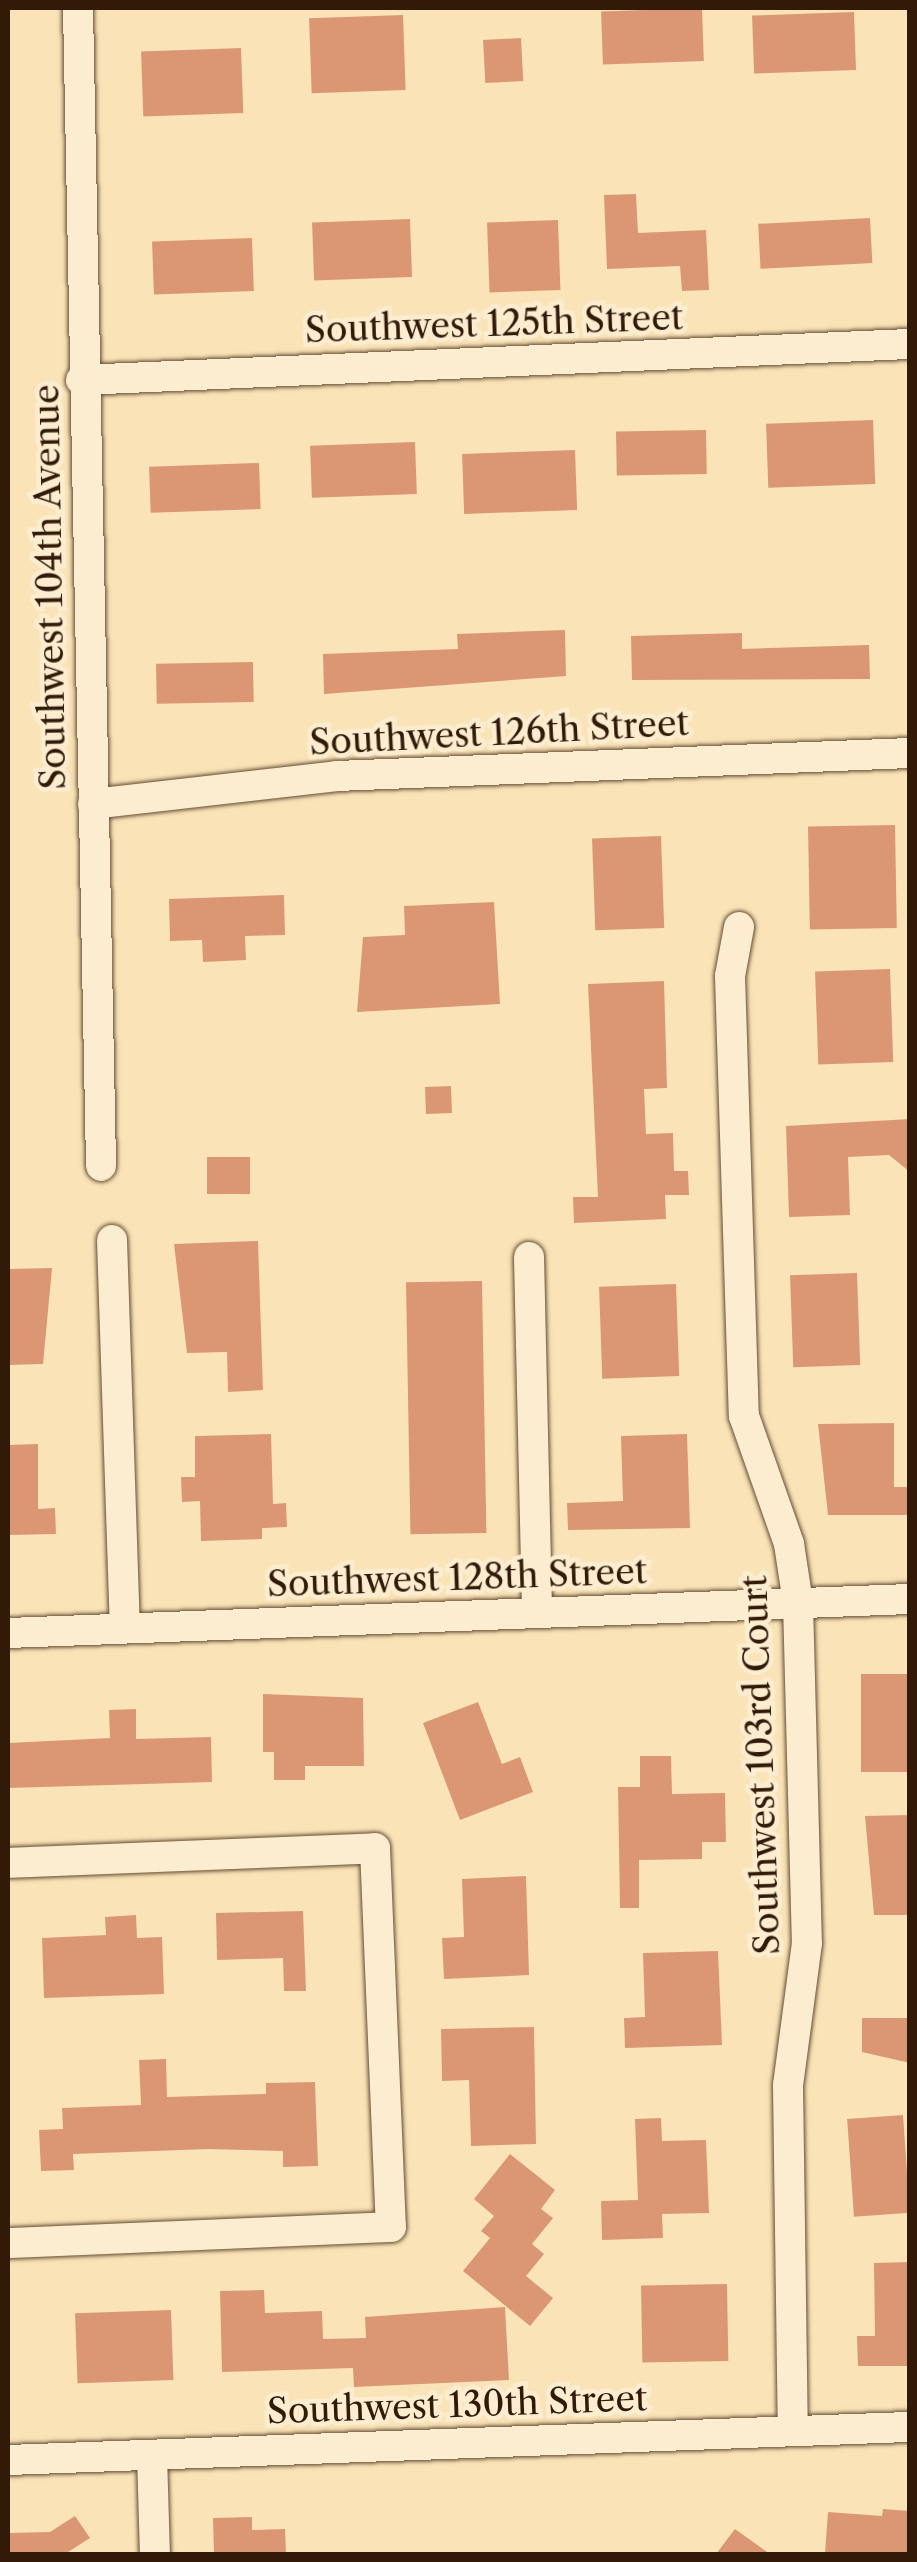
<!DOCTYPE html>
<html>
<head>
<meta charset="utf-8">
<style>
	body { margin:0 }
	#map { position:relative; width:917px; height:2562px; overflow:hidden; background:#fae4b7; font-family:"Libre Caslon Text",serif }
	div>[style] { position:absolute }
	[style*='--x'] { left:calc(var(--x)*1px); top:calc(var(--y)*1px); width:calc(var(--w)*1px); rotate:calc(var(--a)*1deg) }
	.building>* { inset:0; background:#db9774; transform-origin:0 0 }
	.roads { filter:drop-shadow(0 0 2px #644c34) drop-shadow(0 0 2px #644c34) }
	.minor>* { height:30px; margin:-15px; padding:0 15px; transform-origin:15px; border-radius:15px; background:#fcedd0 }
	span { translate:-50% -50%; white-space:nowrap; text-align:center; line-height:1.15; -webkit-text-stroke:9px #fcedd0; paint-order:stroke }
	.street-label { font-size:35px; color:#321a09 }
	.frame { position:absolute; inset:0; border:10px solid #321a09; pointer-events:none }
</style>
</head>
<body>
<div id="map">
	<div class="building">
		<div style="left:702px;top:8px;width:53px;height:101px;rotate:88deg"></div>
		<div style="left:854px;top:12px;width:58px;height:102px;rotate:88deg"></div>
		<div style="left:403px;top:15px;width:75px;height:94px;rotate:88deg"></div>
		<div style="left:521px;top:38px;width:43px;height:38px;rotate:87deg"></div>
		<div style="left:241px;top:48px;width:65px;height:100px;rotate:88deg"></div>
		<div style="clip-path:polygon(636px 194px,638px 233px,706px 230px,709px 290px,682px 291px,680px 266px,607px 269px,604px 195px)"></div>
		<div style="left:870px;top:218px;width:45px;height:112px;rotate:87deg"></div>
		<div style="left:410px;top:219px;width:58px;height:98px;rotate:88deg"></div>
		<div style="left:558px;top:220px;width:70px;height:71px;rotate:88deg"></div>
		<div style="left:252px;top:238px;width:53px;height:100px;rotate:88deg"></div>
		<div style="left:873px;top:420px;width:64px;height:107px;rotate:88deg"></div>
		<div style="left:706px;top:430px;width:44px;height:90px;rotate:89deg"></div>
		<div style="left:415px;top:442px;width:52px;height:105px;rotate:88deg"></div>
		<div style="left:575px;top:450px;width:60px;height:113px;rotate:88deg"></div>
		<div style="left:259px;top:463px;width:46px;height:110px;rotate:88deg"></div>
		<div style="clip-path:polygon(565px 630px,566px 676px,324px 694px,323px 654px,458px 649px,457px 634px)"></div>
		<div style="clip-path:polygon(742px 633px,742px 649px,869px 645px,870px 679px,632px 680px,631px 636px)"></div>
		<div style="left:253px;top:662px;width:40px;height:97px;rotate:89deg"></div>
		<div style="left:895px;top:825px;width:103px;height:87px;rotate:89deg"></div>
		<div style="left:661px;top:836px;width:92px;height:69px;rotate:88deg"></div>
		<div style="clip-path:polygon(284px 895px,285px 935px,245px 936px,246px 960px,203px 962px,202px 940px,170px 941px,169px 899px)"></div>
		<div style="clip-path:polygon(494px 902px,500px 1004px,357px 1012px,363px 937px,405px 935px,404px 906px)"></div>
		<div style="left:890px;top:969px;width:93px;height:75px;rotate:88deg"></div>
		<div style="clip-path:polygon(664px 981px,667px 1088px,644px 1089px,646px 1134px,673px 1133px,674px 1171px,688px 1171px,689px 1195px,665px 1195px,666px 1219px,574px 1223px,573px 1197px,598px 1197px,588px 984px)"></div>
		<div style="left:451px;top:1086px;width:27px;height:26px;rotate:88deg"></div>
		<div style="clip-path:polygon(910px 1119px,910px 1172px,889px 1155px,848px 1157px,850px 1215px,789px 1217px,786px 1126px)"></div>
		<div style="left:207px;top:1157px;width:43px;height:37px"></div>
		<div style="clip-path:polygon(258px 1241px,263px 1390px,228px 1392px,227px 1352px,187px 1353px,174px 1244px)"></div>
		<div style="clip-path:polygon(52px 1268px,43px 1364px,8px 1365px,8px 1269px)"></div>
		<div style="left:857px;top:1273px;width:92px;height:67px;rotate:88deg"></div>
		<div style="left:482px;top:1281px;width:252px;height:76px;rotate:89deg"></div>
		<div style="left:676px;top:1284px;width:92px;height:77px;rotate:88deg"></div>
		<div style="clip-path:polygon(894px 1423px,894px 1487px,910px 1487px,910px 1515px,828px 1515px,818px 1424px)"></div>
		<div style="clip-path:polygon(271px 1434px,273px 1504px,286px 1503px,287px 1527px,262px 1528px,262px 1539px,201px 1541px,200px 1501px,182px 1502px,181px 1477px,195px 1477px,195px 1436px)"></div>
		<div style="clip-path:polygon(687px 1434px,690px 1528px,568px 1530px,567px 1503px,623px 1501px,621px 1436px)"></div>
		<div style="clip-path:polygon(38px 1444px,38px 1509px,55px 1508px,56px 1534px,8px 1535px,8px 1445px)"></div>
		<div style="left:910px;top:1674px;width:98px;height:49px;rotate:90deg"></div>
		<div style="clip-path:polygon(263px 1694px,363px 1698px,364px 1766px,305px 1766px,305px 1780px,274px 1780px,274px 1752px,263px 1752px)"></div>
		<div style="clip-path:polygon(478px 1702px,502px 1764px,520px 1757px,533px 1792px,460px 1820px,423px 1723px)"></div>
		<div style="clip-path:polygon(136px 1709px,136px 1739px,211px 1737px,212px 1782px,8px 1788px,8px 1743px,110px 1738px,109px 1710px)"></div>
		<div style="clip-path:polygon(640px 1756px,671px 1756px,672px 1794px,725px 1793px,726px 1842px,702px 1842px,702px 1859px,639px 1860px,639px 1908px,620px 1908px,618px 1787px,640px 1787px)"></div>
		<div style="clip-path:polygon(910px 1815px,910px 1915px,874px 1915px,865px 1816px)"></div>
		<div style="clip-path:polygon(526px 1876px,529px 1975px,444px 1979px,442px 1938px,464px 1937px,462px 1879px)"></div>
		<div style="clip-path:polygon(303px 1911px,306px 1991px,284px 1991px,283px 1958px,217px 1960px,216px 1913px)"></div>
		<div style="clip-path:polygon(136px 1915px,137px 1938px,162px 1937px,164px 1994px,44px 1998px,42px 1938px,106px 1935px,105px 1917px)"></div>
		<div style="clip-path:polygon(718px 1951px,722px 2045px,625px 2048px,624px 2018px,645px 2017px,643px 1953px)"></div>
		<div style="clip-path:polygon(862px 2018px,910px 2018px,910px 2063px,862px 2052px)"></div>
		<div style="clip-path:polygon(534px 2027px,536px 2144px,471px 2146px,469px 2080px,442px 2081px,441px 2029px)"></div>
		<div style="clip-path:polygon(166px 2059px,167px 2097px,266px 2094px,266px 2083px,315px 2082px,318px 2166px,283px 2167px,283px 2151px,208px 2149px,73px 2154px,74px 2170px,41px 2171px,39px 2130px,63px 2129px,62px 2108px,141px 2105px,139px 2060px)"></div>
		<div style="left:903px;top:2115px;width:98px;height:56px;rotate:86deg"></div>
		<div style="clip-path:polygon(661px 2118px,662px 2141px,706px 2140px,709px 2213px,662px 2214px,663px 2238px,602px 2240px,601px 2201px,638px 2200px,635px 2119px)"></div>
		<div style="clip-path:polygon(510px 2154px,555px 2190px,541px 2209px,553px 2218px,532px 2244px,544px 2254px,526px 2276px,553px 2298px,530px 2326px,463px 2271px,490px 2238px,481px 2231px,494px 2216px,474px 2199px)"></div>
		<div style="clip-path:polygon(910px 2262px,910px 2366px,858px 2366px,857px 2336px,875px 2336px,874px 2263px)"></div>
		<div style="left:727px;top:2284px;width:77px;height:86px;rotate:89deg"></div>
		<div style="clip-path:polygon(264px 2290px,265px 2313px,322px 2311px,323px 2339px,366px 2338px,365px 2317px,505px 2307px,509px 2380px,354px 2387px,353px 2368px,222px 2372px,220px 2291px)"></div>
		<div style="left:171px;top:2310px;width:70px;height:96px;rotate:88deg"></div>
		<div style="clip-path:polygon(883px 2509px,910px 2511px,910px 2554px,825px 2554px,828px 2512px,882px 2516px)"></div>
		<div style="clip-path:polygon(75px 2516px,90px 2538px,65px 2554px,8px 2554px,8px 2533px,50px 2532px)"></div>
		<div style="clip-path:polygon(252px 2517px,252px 2530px,285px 2529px,286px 2554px,214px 2554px,213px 2518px)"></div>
		<div style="clip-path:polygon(735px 2529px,770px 2554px,716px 2554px)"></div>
	</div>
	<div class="roads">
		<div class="minor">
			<div style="--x:78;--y:8;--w:1158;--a:88.86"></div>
			<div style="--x:81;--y:380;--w:830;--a:-2.49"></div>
			<div style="--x:93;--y:804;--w:246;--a:-6.5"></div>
			<div style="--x:337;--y:776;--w:573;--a:-2.3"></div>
			<div style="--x:739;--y:927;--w:50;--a:100.4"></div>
			<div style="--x:730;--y:976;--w:440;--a:88.2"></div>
			<div style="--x:744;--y:1416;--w:136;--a:70.6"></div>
			<div style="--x:789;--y:1544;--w:60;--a:81.3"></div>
			<div style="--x:798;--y:1603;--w:340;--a:88.5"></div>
			<div style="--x:807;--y:1943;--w:143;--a:97.6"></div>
			<div style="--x:788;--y:2085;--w:345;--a:89.2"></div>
			<div style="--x:112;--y:1240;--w:388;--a:88.1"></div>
			<div style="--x:529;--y:1257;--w:356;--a:88.7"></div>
			<div style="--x:8;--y:1633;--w:903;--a:-2.16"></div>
			<div style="--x:8;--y:1863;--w:367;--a:-2.3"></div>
			<div style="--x:375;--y:1848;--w:379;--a:87.6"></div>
			<div style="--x:391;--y:2227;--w:383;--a:177.6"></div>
			<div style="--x:152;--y:2455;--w:99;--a:88.3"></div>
			<div style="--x:8;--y:2460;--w:903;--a:-2.1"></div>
		</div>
	</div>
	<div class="street-label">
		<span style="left:494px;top:324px;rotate:-2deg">Southwest 125th Street</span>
		<span style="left:50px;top:587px;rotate:-91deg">Southwest 104th Avenue</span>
		<span style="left:499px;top:733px;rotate:-3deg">Southwest 126th Street</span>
		<span style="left:457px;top:1578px;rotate:-2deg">Southwest 128th Street</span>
		<span style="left:761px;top:1765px;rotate:-92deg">Southwest 103rd Court</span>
		<span style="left:457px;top:2405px;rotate:-2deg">Southwest 130th Street</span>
	</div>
	<div class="frame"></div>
</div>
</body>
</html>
